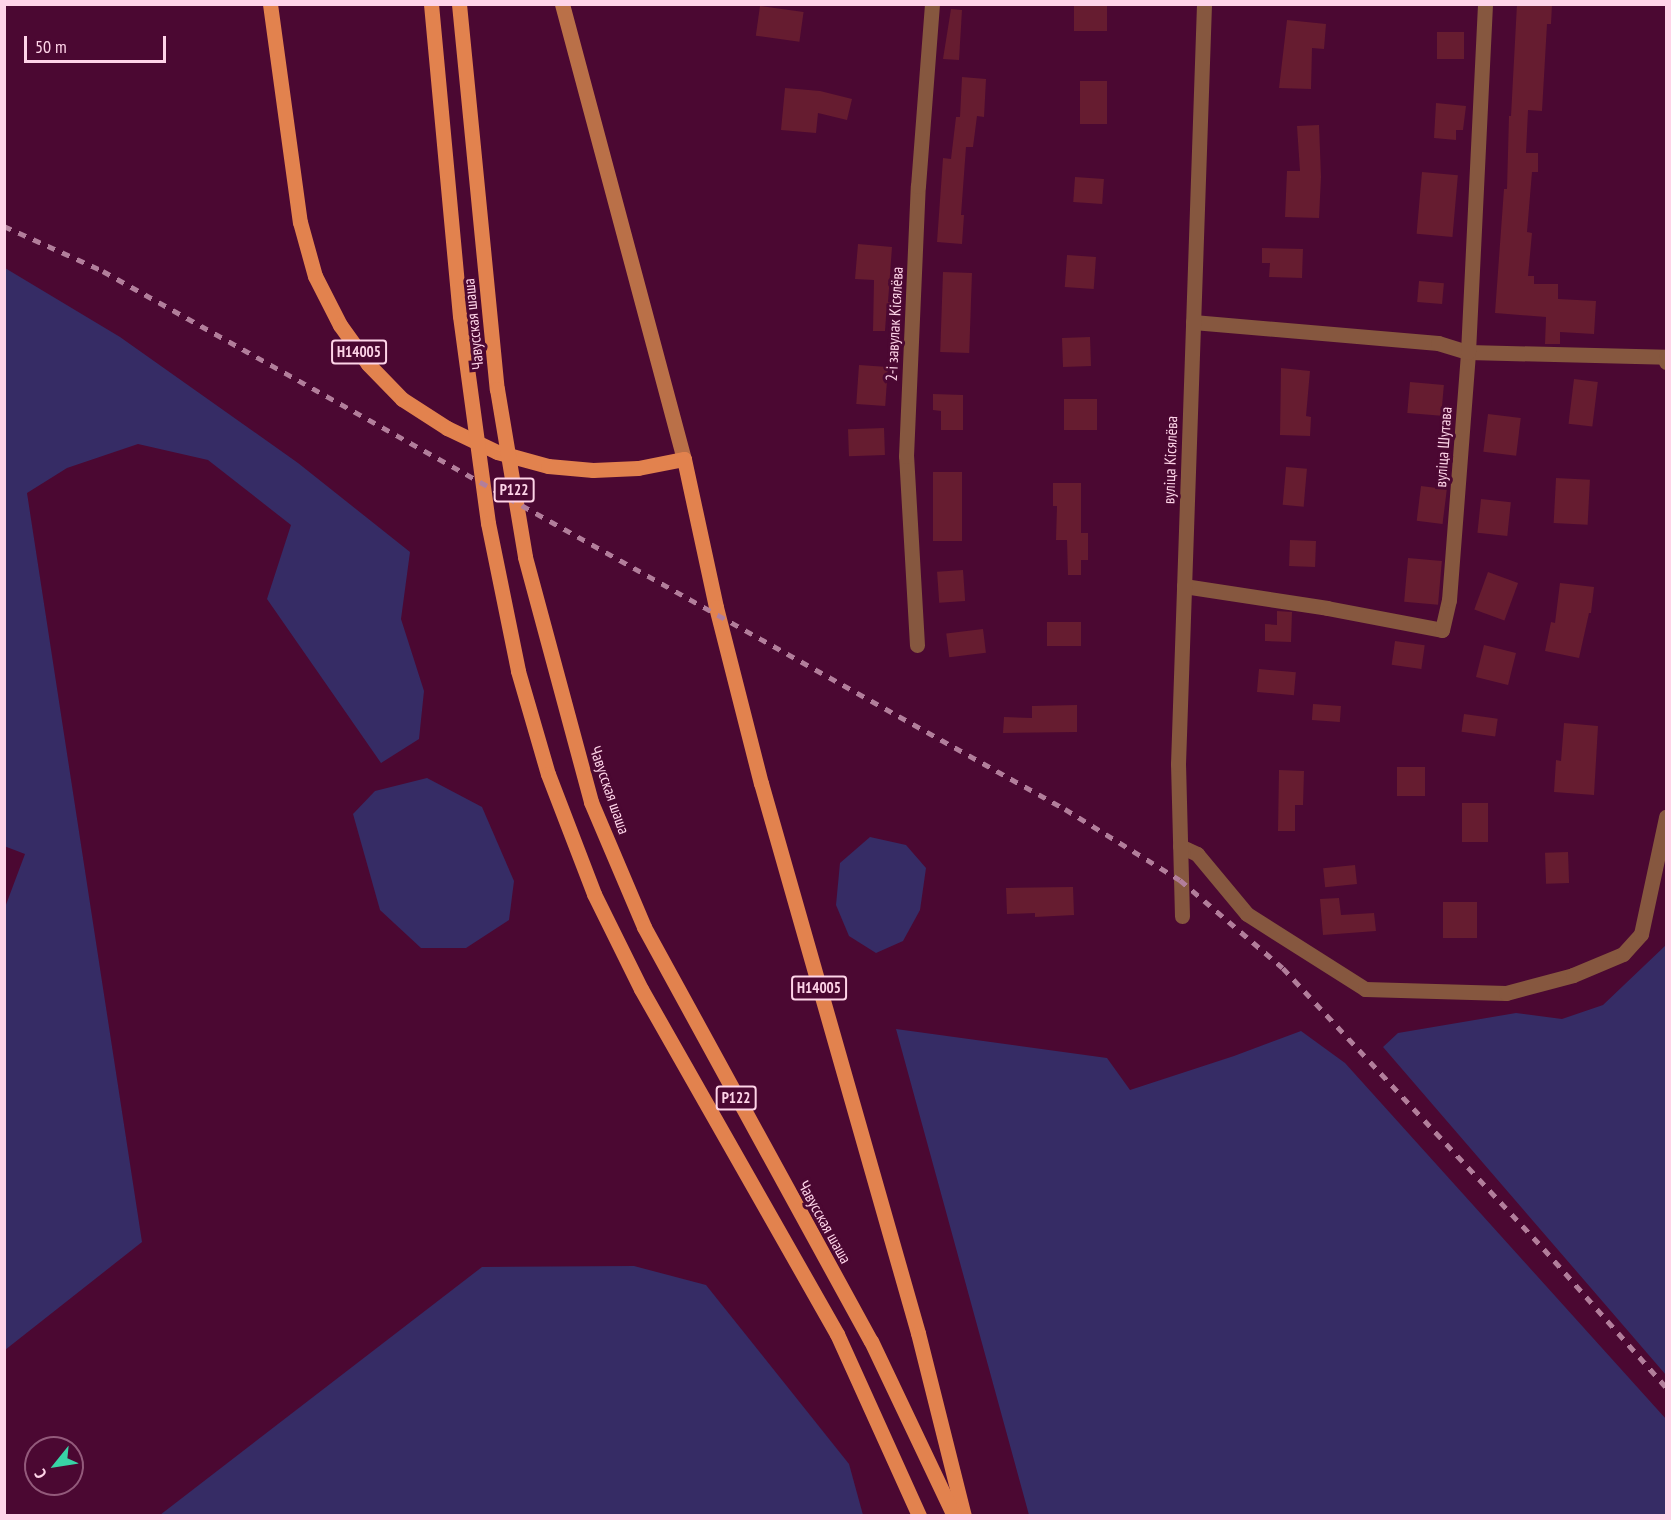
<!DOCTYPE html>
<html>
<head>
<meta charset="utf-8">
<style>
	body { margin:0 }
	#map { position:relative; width:1671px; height:1520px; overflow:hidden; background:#4b0832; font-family:"PT Sans Narrow",sans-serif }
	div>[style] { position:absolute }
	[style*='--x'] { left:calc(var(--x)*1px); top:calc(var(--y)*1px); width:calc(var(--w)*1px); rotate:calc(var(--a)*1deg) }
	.green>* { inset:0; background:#362c65 }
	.building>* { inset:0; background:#661c30; transform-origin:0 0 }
	.street>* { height:15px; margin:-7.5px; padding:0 7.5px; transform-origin:7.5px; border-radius:7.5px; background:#86573f }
	.secondary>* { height:15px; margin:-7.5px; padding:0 7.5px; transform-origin:7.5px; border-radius:7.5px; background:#ba7048 }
	.primary>* { height:15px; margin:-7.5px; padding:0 7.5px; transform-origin:7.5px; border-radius:7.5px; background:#e2824e }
	.rail>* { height:4.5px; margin-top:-2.25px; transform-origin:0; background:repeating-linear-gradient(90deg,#b27e9b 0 8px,transparent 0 16px) }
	span { translate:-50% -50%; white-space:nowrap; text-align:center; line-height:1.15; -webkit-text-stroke:6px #4b0832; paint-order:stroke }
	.shield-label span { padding:2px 4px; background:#4b0832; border:2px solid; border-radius:4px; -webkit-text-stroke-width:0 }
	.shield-label { font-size:15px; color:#fed4e8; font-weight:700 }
	.street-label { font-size:16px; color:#fed4e8 }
	.frame { position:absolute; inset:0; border:6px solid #fed4e8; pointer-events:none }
	.north { position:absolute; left:24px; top:1436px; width:60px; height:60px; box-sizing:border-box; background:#4b0832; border:2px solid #935a7b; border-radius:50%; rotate:240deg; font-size:16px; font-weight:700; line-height:24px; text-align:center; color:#fed4e8 }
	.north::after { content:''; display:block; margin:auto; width:21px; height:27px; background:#38d4a6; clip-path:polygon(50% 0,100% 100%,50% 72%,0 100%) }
	.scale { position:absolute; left:24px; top:36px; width:142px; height:27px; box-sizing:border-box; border:3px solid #fed4e8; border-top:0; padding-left:8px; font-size:18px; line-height:21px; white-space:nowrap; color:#fed4e8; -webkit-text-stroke:4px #4b0832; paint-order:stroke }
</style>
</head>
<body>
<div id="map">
	<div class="green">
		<div style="clip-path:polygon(5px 268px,120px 337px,298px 463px,410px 552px,401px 619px,424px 691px,419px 739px,381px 763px,267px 599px,291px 525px,208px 460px,138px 444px,67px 468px,27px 493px,142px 1242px,5px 1350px,4px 910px,25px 854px,4px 846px)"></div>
		<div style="clip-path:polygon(427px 778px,482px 807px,514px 881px,509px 920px,466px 948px,421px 948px,380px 910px,353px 814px,375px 791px)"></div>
		<div style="clip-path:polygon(870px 837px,906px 845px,926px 868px,920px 910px,903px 941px,876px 953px,849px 936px,836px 905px,840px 863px)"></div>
		<div style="clip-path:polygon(1666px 945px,1666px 1375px,1383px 1047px,1398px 1033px,1516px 1013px,1562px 1019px,1603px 1005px)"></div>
		<div style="clip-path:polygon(896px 1029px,1107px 1058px,1130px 1090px,1234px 1056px,1301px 1031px,1345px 1063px,1666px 1419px,1666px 1515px,1029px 1515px)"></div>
		<div style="clip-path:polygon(634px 1266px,706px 1285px,849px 1464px,863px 1515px,160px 1515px,482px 1267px)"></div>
	</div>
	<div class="building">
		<div style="left:1074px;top:4px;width:33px;height:27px"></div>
		<div style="clip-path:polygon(1517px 4px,1552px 4px,1551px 24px,1547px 24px,1542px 111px,1528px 110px,1526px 153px,1538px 153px,1538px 172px,1532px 172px,1527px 232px,1532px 233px,1528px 276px,1534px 276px,1534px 284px,1558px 284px,1558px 299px,1596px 301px,1594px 334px,1560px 332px,1560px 344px,1545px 344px,1546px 317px,1495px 313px,1504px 189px,1507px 189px,1509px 116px,1511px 116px)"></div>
		<div style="left:760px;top:6px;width:44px;height:30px;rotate:8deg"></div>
		<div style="clip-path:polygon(951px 9px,962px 10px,959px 60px,943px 59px)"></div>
		<div style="clip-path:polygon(1287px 20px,1326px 24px,1324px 49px,1312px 48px,1311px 89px,1279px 88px)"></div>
		<div style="left:1437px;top:32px;width:27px;height:27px"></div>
		<div style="clip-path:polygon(962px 77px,986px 79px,984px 117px,977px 116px,973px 147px,966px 147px,961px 215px,964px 215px,962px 244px,937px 242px,943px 158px,951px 159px,956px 117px,960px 117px)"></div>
		<div style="left:1080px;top:81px;width:27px;height:43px"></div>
		<div style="clip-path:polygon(785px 88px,820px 91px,852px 99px,847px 120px,818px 113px,816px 133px,781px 130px)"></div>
		<div style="clip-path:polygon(1436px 103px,1466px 106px,1463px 130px,1456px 130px,1456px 140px,1434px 138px)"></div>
		<div style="clip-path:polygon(1319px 125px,1321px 177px,1319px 218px,1285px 217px,1287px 171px,1300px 171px,1297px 126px)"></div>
		<div style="left:1422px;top:172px;width:36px;height:62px;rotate:5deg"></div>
		<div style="left:1075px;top:177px;width:29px;height:25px;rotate:4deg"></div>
		<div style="clip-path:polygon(858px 244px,892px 247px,888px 302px,897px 303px,896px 318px,886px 317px,885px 331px,873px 331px,874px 280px,855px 279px)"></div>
		<div style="clip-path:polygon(1262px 248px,1303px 249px,1302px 278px,1269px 277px,1270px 263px,1262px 263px)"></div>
		<div style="left:1067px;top:255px;width:29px;height:32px;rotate:4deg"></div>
		<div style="left:943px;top:272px;width:29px;height:80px;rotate:2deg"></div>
		<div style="left:1419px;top:281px;width:25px;height:21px;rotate:5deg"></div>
		<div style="left:1090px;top:337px;width:29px;height:28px;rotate:88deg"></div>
		<div style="left:859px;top:365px;width:29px;height:39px;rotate:4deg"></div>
		<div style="clip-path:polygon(1281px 368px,1310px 371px,1306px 416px,1311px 417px,1310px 436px,1280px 435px)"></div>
		<div style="left:1574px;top:379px;width:24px;height:45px;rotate:7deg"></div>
		<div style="left:1410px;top:382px;width:34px;height:31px;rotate:5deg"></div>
		<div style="clip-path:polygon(933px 394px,963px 395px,963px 430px,941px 430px,941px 411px,933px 410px)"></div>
		<div style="left:1064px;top:399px;width:33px;height:31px"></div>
		<div style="left:1488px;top:414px;width:33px;height:38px;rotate:7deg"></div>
		<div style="left:884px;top:428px;width:27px;height:36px;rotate:88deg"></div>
		<div style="left:1286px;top:467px;width:21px;height:38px;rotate:5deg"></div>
		<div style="left:933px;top:472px;width:29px;height:69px"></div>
		<div style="left:1556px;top:478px;width:34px;height:45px;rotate:3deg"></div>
		<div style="clip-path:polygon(1053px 483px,1081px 483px,1081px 533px,1088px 533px,1088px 560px,1081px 560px,1081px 575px,1068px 575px,1067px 540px,1056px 540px,1057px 506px,1053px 506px)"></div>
		<div style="left:1421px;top:486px;width:26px;height:35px;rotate:7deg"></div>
		<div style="left:1481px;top:499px;width:30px;height:34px;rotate:6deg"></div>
		<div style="left:1290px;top:540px;width:26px;height:26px;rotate:2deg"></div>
		<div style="left:1408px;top:558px;width:34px;height:44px;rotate:5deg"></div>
		<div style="left:963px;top:570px;width:31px;height:26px;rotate:86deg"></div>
		<div style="left:1488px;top:572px;width:32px;height:40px;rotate:20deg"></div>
		<div style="clip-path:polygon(1560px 583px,1594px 587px,1591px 613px,1589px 613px,1579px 658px,1545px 651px,1551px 622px,1555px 623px)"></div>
		<div style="clip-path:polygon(1277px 611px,1292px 612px,1291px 642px,1265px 641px,1265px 624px,1277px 625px)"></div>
		<div style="left:1047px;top:622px;width:34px;height:24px"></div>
		<div style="left:983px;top:629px;width:24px;height:37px;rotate:83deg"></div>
		<div style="left:1395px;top:641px;width:30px;height:24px;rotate:8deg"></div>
		<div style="left:1484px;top:645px;width:33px;height:33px;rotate:14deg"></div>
		<div style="left:1259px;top:669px;width:37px;height:23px;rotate:5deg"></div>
		<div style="left:1313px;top:704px;width:28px;height:16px;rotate:4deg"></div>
		<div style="clip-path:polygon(1077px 705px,1077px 732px,1003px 733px,1004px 717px,1032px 718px,1032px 706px)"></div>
		<div style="left:1464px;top:714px;width:34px;height:18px;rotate:8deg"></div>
		<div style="clip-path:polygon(1564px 723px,1598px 726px,1594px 795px,1554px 792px,1556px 760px,1561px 761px)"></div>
		<div style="left:1397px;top:767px;width:28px;height:29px"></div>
		<div style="clip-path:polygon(1279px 770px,1304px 771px,1303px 805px,1295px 805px,1295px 831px,1278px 831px)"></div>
		<div style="left:1462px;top:803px;width:26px;height:39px"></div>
		<div style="left:1568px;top:852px;width:31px;height:23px;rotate:88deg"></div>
		<div style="left:1355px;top:865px;width:19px;height:32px;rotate:84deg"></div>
		<div style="clip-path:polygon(1073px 887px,1074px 915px,1035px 917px,1035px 913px,1007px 914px,1006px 888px)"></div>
		<div style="clip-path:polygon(1339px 898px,1341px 915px,1374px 913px,1376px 931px,1323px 935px,1320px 899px)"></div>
		<div style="left:1477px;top:902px;width:36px;height:34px;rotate:90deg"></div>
	</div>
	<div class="street">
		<div style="--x:1193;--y:322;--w:246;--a:4.9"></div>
		<div style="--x:1438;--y:343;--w:31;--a:17"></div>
		<div style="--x:1468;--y:352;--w:198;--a:1.4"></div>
		<div style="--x:1666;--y:357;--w:5;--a:90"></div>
		<div style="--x:1184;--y:586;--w:145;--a:8.7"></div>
		<div style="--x:1327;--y:608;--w:117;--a:10.8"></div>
		<div style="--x:1442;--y:630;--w:31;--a:-77"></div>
		<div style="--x:1449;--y:600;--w:249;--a:-85.6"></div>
		<div style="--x:1468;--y:352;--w:348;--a:-87.2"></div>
		<div style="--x:917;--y:645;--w:189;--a:-93.3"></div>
		<div style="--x:906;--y:456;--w:270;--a:-87.5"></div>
		<div style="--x:918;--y:186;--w:183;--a:-85.6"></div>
		<div style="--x:1180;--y:846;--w:19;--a:25"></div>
		<div style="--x:1197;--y:854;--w:78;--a:50.2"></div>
		<div style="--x:1247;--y:914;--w:140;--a:32.4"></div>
		<div style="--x:1365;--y:989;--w:141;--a:1.6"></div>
		<div style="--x:1506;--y:993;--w:69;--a:-15"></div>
		<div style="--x:1573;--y:975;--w:54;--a:-22.8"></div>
		<div style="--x:1623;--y:954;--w:27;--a:-48"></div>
		<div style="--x:1641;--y:934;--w:120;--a:-77.9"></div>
		<div style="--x:1182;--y:916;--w:152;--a:-91.5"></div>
		<div style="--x:1178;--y:764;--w:760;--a:-88.04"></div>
	</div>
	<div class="secondary">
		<div style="--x:562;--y:4;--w:471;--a:75"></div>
	</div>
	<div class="primary">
		<div style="--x:270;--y:4;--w:220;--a:82.2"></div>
		<div style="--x:300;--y:222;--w:56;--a:74.5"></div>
		<div style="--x:315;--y:276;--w:55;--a:63"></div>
		<div style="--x:340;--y:325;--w:48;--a:54.3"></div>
		<div style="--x:368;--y:364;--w:49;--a:45.8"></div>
		<div style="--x:402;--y:399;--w:54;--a:32.8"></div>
		<div style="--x:447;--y:428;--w:55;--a:25.6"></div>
		<div style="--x:497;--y:452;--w:53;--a:15.4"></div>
		<div style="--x:548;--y:466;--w:45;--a:5.1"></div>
		<div style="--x:593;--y:470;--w:45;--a:-2.5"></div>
		<div style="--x:638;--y:468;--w:47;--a:-11.1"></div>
		<div style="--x:684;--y:459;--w:151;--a:77.8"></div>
		<div style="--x:716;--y:607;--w:182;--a:75.7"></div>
		<div style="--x:761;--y:783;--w:572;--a:74.07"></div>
		<div style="--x:918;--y:1333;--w:189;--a:75.9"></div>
		<div style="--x:431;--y:4;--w:313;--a:84.7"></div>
		<div style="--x:460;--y:316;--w:209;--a:82.3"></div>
		<div style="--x:488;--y:523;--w:151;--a:78.5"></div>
		<div style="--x:518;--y:671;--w:107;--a:73.8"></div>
		<div style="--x:548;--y:774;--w:129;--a:69"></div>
		<div style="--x:594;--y:894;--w:106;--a:63.7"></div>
		<div style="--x:641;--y:989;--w:397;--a:60.4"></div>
		<div style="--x:837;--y:1334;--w:200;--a:65.7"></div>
		<div style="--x:459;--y:4;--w:387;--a:84.4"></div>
		<div style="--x:497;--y:389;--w:170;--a:80.5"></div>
		<div style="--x:525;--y:557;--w:254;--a:74.9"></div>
		<div style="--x:591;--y:802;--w:136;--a:67"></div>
		<div style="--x:644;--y:927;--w:472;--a:61.3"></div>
		<div style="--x:871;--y:1341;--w:194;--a:64.6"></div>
	</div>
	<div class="rail">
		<div style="--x:4;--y:226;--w:109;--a:24.4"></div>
		<div style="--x:103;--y:271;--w:1102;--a:29.22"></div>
		<div style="--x:1065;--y:809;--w:135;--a:31.7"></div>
		<div style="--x:1180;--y:880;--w:135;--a:40.5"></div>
		<div style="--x:1283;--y:968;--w:384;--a:47.1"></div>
		<div style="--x:1544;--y:1249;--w:184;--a:48.5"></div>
	</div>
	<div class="shield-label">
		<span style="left:359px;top:352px">Н14005</span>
		<span style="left:514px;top:490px">Р122</span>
		<span style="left:819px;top:988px">Н14005</span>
		<span style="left:736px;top:1098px">Р122</span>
	</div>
	<div class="street-label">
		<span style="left:473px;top:324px;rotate:-96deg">Чавусская шаша</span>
		<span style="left:894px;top:324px;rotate:-87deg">2-і завулак Кісялёва</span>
		<span style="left:1443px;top:447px;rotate:-86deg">вуліца Шутава</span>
		<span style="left:1170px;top:460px;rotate:-88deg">вуліца Кісялёва</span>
		<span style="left:610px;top:790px;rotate:71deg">Чавусская шаша</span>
		<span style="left:825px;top:1222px;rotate:61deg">Чавусская шаша</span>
	</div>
	<div class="frame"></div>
	<div class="north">С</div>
	<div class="scale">50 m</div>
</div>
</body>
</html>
